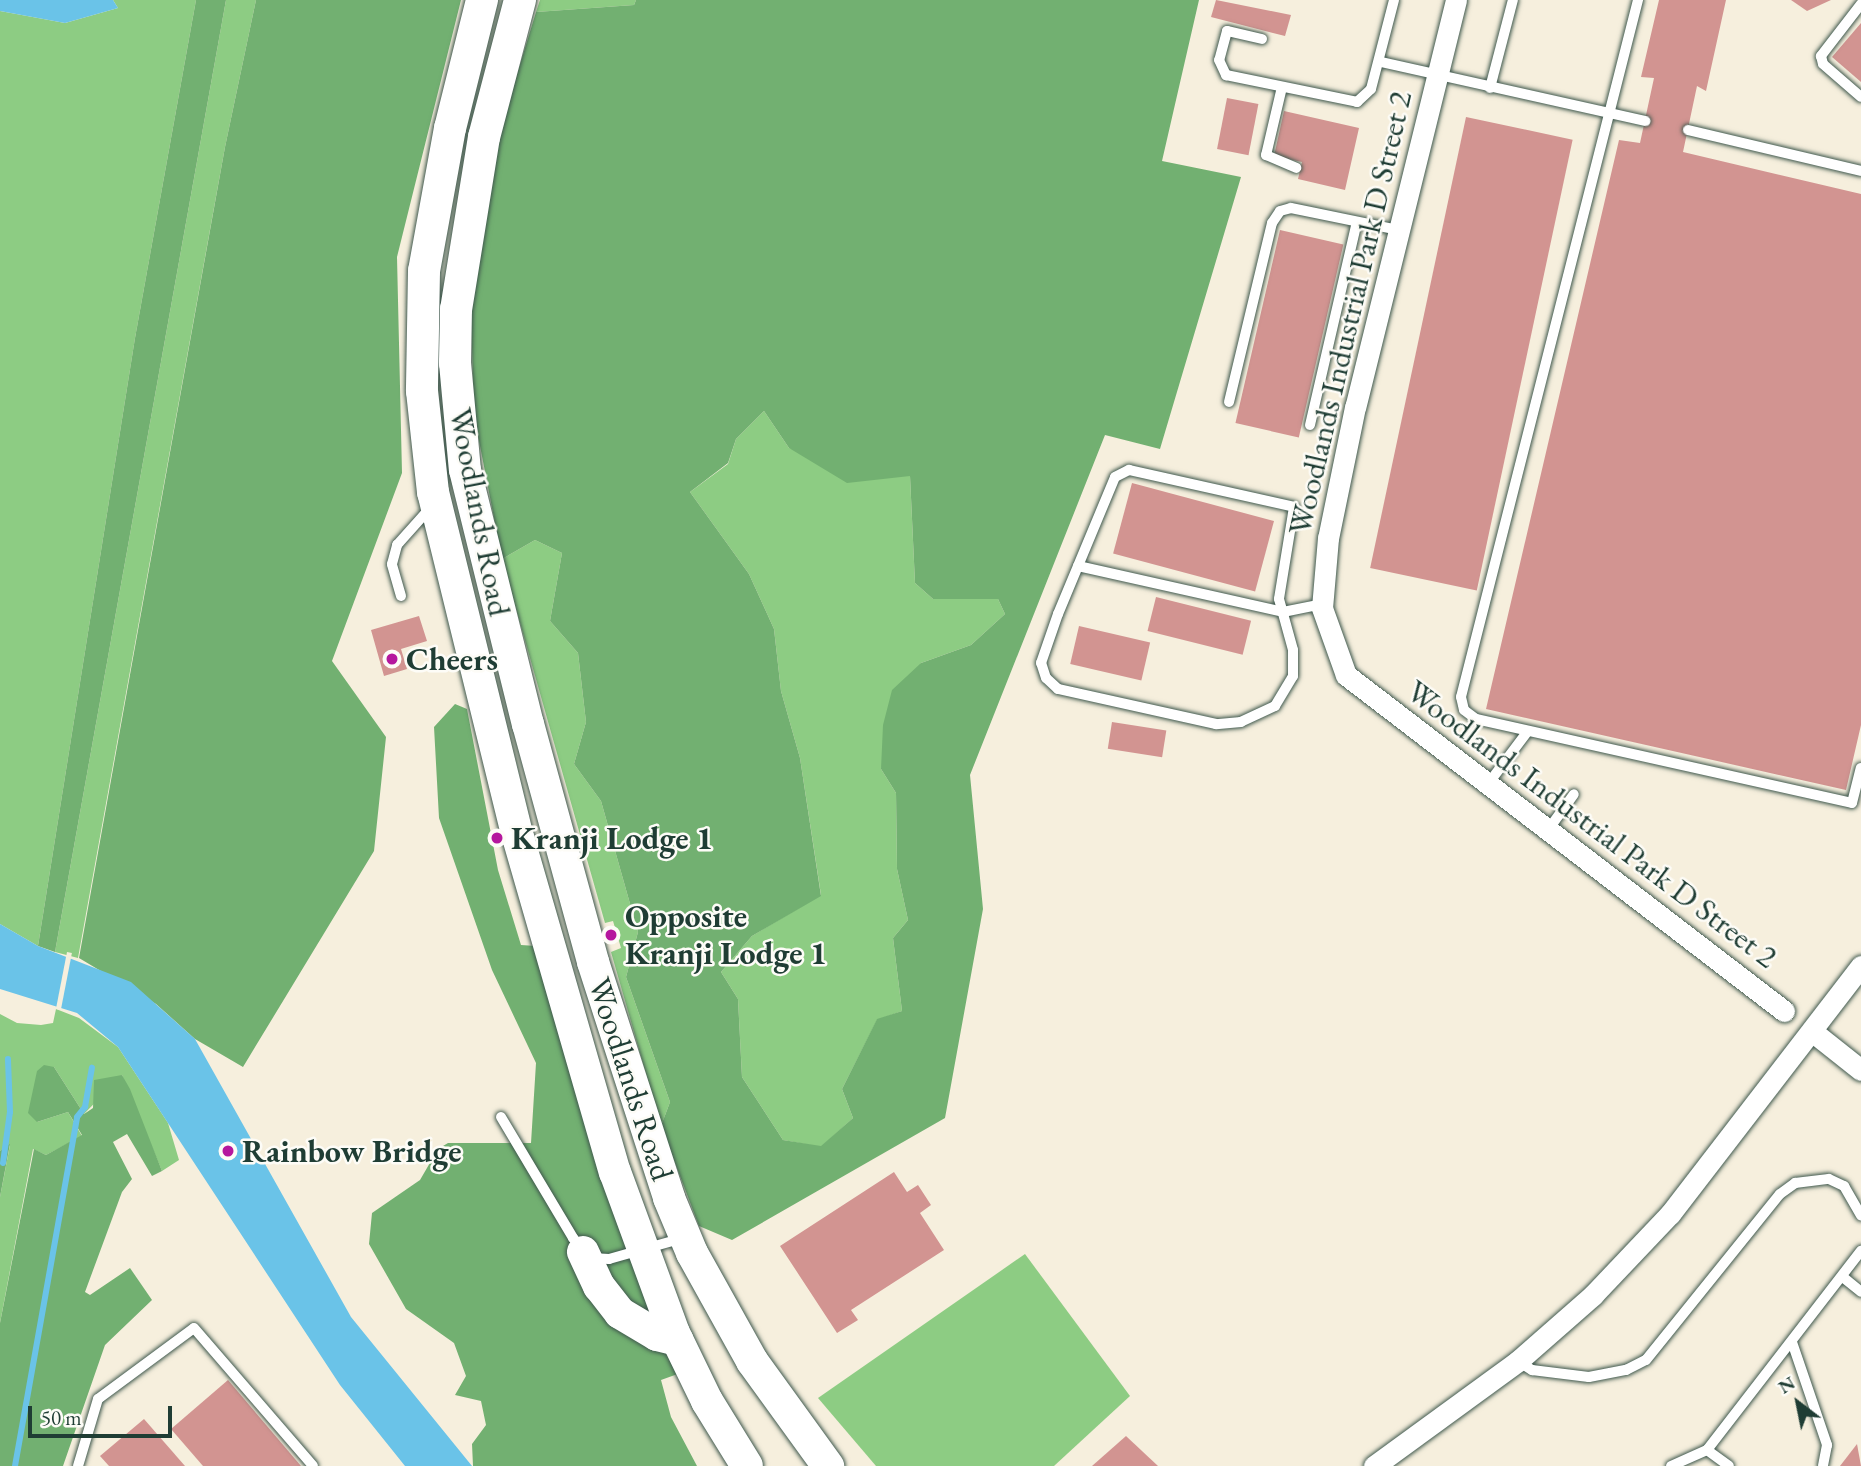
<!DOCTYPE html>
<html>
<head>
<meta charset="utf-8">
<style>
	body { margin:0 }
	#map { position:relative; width:1861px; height:1466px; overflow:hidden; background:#f6efdd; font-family:"EB Garamond",serif }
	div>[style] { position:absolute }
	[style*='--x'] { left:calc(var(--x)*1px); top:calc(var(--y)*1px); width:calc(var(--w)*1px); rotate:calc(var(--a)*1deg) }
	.green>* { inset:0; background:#8dcc83 }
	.forest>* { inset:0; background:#72b071 }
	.water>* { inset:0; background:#6ac3e8 }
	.pier>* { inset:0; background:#f6efdd; transform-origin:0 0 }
	.stream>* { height:6px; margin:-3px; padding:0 3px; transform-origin:3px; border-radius:3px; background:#6ac3e8 }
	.building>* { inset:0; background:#d29491; transform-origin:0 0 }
	.roads { filter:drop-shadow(0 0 2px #3f584d) drop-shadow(0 0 2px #3f584d) }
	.lane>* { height:10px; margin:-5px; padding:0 5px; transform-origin:5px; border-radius:5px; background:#fff }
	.street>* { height:21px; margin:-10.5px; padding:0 10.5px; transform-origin:10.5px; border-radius:10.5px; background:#fff }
	.primary>* { height:32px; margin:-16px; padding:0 16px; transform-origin:16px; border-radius:16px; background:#fff }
	.dots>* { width:19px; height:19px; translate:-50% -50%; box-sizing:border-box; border:4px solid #fdfcf7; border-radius:50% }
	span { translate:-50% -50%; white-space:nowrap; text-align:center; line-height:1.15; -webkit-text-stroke:5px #fdfcf7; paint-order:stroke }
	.street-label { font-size:32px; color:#1f3d34 }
	.poi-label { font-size:32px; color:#1f3d34; font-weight:700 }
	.left { translate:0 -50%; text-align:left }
	.north { position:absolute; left:1763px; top:1368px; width:70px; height:70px; -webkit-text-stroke:5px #fdfcf7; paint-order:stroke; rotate:328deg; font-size:19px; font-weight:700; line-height:28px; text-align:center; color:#1f3d34 }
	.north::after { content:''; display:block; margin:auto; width:24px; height:32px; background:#1f3d34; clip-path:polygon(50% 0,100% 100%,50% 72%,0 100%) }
	.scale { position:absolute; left:28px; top:1406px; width:144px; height:32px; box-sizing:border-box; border:4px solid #1f3d34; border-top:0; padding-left:9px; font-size:21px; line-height:24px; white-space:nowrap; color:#1f3d34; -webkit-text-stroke:5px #fdfcf7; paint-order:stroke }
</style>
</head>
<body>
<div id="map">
	<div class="green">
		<div style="clip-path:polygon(113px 0,196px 0,135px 338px,38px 946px,0 924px,0 11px,65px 23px,118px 8px)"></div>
		<div style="clip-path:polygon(226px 0,256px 0,225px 147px,78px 958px,55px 952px)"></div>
		<div style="clip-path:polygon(540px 0,636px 0,634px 5px,536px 12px)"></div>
		<div style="clip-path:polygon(764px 411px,789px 448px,910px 476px,915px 583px,933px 599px,998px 599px,1005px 614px,971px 645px,921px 663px,881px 769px,896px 793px,897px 869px,908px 920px,893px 938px,902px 1011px,877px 1020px,842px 1089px,853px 1118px,821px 1147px,783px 1140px,742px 1077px,738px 999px,721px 972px,752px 936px,821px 895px,800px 758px,781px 691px,774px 629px,749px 574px,690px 492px,728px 464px,736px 439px)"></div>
		<div style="clip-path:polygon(535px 540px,562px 553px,550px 621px,578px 653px,586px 722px,574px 764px,601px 801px,638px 932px,626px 977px,670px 1102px,661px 1126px,611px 952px,621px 948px,613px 921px,605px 923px,502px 559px)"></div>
		<div style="clip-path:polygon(56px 1009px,79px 1018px,118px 1047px,168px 1123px,179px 1160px,162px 1171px,122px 1075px,84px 1114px,54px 1067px,37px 1122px,68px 1112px,82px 1136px,46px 1155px,33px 1149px,0 1323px,0 1197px,10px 1145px,0 1151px,0 1014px,17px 1023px,41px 1025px,53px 1023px)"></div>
		<div style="clip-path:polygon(1025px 1254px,1130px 1396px,1054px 1466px,876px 1466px,818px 1398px)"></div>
	</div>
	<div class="forest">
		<div style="clip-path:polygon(196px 0,226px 0,55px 952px,38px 946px,135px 338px)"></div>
		<div style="clip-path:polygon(256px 0,461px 0,397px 257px,402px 473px,332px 661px,386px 737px,374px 851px,243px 1067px,195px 1039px,156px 1004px,79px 958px,225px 147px)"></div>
		<div style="clip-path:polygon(evenodd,636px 0,1199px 0,1162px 161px,1241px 177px,1160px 449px,1105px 435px,970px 775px,983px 909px,945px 1118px,732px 1240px,699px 1226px,661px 1126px,670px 1102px,626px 977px,638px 932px,601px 801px,574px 764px,586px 722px,578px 653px,550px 621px,562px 553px,535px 540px,502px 559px,474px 415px,471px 313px,497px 140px,536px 12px,634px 5px,636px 0,764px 411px,789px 448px,847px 483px,910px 476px,915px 583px,933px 599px,998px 599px,1005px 614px,971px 645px,921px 663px,892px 690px,883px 725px,881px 769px,896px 793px,897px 869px,908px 920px,893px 938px,902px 1011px,877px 1019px,842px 1089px,853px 1118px,821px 1146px,783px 1140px,742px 1077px,738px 999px,721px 972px,752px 936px,821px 896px,800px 758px,781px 691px,774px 629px,749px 574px,690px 492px,728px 463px,736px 439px,764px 411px)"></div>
		<div style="clip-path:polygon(455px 704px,467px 709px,498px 870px,521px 945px,536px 946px,686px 1371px,661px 1380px,671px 1417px,697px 1466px,473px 1466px,472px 1444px,486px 1425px,481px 1401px,455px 1395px,466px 1376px,454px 1343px,406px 1309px,369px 1244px,372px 1213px,420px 1180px,438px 1149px,448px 1143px,531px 1143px,536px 1063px,492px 970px,439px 818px,434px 727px)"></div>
		<div style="clip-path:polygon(44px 1065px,54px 1067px,84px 1114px,93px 1108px,94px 1080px,122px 1075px,130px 1089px,162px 1171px,152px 1176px,127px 1134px,113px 1142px,132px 1179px,122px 1192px,85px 1292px,90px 1295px,130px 1268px,152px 1300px,105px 1345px,63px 1466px,0 1466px,0 1323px,34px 1149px,46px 1155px,82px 1135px,68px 1112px,37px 1122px,28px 1113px,37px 1071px)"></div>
		<div style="clip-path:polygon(10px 1144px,0 1197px,0 1151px)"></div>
	</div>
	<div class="water">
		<div style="clip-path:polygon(0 0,113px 0,118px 8px,65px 23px,0 11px)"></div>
		<div style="clip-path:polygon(0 924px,38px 946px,131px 982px,195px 1039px,351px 1317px,472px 1466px,405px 1466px,340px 1385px,118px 1047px,77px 1013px,0 989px)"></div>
	</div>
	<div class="pier">
		<div style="left:67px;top:952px;width:5px;height:58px;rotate:11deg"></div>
	</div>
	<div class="stream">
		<div style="--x:3;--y:1163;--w:51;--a:-82.2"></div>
		<div style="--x:10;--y:1112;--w:53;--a:-92.2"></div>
		<div style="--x:15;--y:1466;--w:354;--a:-79.9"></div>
		<div style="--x:77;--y:1117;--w:13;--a:-51"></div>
		<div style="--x:85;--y:1107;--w:40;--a:-80"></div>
	</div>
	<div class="building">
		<div style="clip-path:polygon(1216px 0,1291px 15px,1285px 36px,1211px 17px)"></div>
		<div style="clip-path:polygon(1659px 0,1726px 0,1706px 91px,1697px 86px,1683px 152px,1861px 194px,1861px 725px,1846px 790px,1486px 709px,1619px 140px,1640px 143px,1654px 78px,1641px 77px)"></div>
		<div style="clip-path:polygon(1791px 0,1831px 0,1807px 11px)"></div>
		<div style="clip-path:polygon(1861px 23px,1861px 82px,1832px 57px)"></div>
		<div style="left:1227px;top:98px;width:32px;height:52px;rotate:11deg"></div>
		<div style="clip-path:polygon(1284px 111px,1359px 128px,1345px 190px,1298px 179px,1302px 162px,1274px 156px)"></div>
		<div style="left:1466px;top:117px;width:109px;height:461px;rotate:12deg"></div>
		<div style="left:1280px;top:230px;width:65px;height:198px;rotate:13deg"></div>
		<div style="left:1132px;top:483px;width:147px;height:73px;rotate:15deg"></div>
		<div style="left:1156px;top:597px;width:98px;height:35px;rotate:14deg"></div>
		<div style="clip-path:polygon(419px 616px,427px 641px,401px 649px,407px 669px,384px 676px,371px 630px)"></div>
		<div style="left:1079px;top:626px;width:73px;height:39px;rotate:13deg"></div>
		<div style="left:1112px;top:722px;width:55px;height:27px;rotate:9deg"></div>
		<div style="clip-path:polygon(894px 1172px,907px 1192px,918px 1185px,931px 1205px,920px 1213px,944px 1250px,851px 1310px,858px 1320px,837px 1333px,780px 1246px)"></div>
		<div style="clip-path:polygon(228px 1380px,301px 1466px,203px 1466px,171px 1429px)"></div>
		<div style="clip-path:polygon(144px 1419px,185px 1466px,109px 1466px,100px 1456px)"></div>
		<div style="clip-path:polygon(1126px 1436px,1158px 1466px,1092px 1466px)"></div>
		<div style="clip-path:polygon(1857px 1444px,1861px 1466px,1840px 1466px)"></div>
	</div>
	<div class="roads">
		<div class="lane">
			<div style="--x:1638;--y:0;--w:719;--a:104.25"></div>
			<div style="--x:1461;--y:697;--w:13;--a:77"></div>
			<div style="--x:1464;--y:710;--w:15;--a:37"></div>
			<div style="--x:1476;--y:719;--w:385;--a:12.6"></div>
			<div style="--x:1852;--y:803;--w:36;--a:-76"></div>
			<div style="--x:1861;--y:4;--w:66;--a:127.6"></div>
			<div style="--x:1821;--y:56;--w:8;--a:76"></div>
			<div style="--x:1823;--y:64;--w:50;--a:41"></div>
			<div style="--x:1262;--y:39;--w:36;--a:-167"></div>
			<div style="--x:1227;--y:31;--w:30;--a:105"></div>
			<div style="--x:1219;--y:60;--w:17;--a:65"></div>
			<div style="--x:1226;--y:75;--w:134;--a:11.6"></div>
			<div style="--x:1357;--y:102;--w:19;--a:-43"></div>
			<div style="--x:1371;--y:89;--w:92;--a:-75.5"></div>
			<div style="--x:1381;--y:62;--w:271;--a:12.6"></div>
			<div style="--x:1282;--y:87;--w:70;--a:103.2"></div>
			<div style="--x:1266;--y:155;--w:33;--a:23"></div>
			<div style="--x:1490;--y:88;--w:91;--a:-75.4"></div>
			<div style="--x:1688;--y:130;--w:178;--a:13.3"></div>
			<div style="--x:1229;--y:402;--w:184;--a:-76.5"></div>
			<div style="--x:1272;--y:223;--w:14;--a:-56"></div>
			<div style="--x:1280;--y:211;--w:11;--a:-15"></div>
			<div style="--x:1291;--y:208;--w:109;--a:11.6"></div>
			<div style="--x:1310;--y:425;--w:208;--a:-77"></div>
			<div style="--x:1129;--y:470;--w:169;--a:12.6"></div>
			<div style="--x:1294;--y:507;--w:93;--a:99.3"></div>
			<div style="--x:1279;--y:599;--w:53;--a:74.6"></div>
			<div style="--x:1293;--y:650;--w:26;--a:90"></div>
			<div style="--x:1293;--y:676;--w:35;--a:121"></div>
			<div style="--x:1275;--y:706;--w:38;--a:155"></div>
			<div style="--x:1241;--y:722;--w:25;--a:175"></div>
			<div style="--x:1216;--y:724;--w:162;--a:-167.5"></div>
			<div style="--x:1058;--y:689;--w:16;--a:-137"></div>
			<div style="--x:1046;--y:678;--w:16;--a:-108"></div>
			<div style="--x:1041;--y:663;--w:52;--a:-70.9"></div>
			<div style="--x:1058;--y:614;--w:148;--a:-67.4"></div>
			<div style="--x:1115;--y:477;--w:16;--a:-27"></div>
			<div style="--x:1078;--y:566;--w:210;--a:12.6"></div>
			<div style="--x:1283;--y:612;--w:41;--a:-11.3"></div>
			<div style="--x:401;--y:596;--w:33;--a:-106"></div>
			<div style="--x:392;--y:564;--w:20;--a:-75"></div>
			<div style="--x:397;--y:545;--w:51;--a:-48.2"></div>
			<div style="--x:1488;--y:784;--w:66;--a:-53"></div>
			<div style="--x:1548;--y:830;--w:44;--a:-54.2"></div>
			<div style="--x:501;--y:1117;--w:141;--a:59.2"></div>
			<div style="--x:573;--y:1238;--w:27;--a:48"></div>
			<div style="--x:591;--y:1258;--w:18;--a:3"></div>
			<div style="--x:609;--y:1259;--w:77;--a:-15.8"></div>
			<div style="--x:1844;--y:1278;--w:22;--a:39"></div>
			<div style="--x:1792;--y:1342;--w:109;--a:71.2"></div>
			<div style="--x:1827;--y:1445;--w:21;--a:101"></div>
			<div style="--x:1518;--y:1361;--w:17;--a:33"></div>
			<div style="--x:1532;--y:1370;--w:57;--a:7"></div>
			<div style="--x:1589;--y:1377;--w:38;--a:-11"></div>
			<div style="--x:1626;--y:1370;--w:22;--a:-27"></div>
			<div style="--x:1646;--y:1360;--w:213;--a:-51.1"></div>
			<div style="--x:1780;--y:1194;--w:19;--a:-36"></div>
			<div style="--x:1795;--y:1183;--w:34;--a:-7"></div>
			<div style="--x:1829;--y:1179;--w:17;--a:25"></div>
			<div style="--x:1844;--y:1186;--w:34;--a:60"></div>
			<div style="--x:1707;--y:1450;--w:27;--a:36"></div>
			<div style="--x:78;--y:1466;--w:70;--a:-73.4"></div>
			<div style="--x:98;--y:1399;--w:119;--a:-36.5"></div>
			<div style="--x:194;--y:1328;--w:182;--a:49.2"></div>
			<div style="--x:1671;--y:1466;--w:39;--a:-24"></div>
			<div style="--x:1707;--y:1450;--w:252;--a:-52.3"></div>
		</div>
		<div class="street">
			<div style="--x:1456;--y:0;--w:419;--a:103.9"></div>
			<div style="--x:1355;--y:407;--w:134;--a:101.6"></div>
			<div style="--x:1328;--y:538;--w:70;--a:94.9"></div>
			<div style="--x:1322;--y:608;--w:71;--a:70.3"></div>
			<div style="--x:1346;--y:675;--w:552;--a:37.49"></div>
			<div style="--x:1813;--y:1032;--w:61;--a:38.4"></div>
			<div style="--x:1374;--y:1466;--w:178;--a:-36.1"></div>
			<div style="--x:1518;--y:1361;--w:100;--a:-41.3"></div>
			<div style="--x:1593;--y:1295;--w:112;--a:-46.5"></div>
			<div style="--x:1670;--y:1214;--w:313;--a:-52.4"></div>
		</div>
		<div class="primary">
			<div style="--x:482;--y:0;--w:132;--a:104"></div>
			<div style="--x:450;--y:128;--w:145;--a:100.3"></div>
			<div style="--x:424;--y:271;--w:120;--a:91"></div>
			<div style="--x:422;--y:391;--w:102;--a:83.8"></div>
			<div style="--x:433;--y:492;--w:355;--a:76.2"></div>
			<div style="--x:518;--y:837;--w:349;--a:73.9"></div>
			<div style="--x:615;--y:1172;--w:171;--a:69.9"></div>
			<div style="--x:674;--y:1333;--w:76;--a:64.1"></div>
			<div style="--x:707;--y:1401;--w:76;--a:58.4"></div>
			<div style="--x:520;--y:0;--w:142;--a:104.7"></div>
			<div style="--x:484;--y:137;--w:174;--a:99.2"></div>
			<div style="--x:456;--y:309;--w:54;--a:91.1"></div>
			<div style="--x:455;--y:363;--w:107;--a:84.7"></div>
			<div style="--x:465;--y:470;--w:262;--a:76.1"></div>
			<div style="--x:528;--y:724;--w:247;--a:74.7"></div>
			<div style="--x:593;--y:962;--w:248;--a:72.1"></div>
			<div style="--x:669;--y:1198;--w:60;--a:67.3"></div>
			<div style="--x:692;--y:1253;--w:124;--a:60.9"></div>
			<div style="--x:752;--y:1361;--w:130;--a:54.1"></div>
			<div style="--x:583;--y:1252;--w:38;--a:65"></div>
			<div style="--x:599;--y:1286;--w:34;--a:52"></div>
			<div style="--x:620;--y:1313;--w:43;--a:30.7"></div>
			<div style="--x:657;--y:1335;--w:21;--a:14"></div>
		</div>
	</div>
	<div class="dots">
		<div style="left:392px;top:659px;background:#b5179e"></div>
		<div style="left:497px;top:838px;background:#b5179e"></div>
		<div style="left:611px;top:935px;background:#b5179e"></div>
		<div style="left:228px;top:1151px;background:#b5179e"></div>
	</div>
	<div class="street-label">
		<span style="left:1350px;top:313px;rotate:-77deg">Woodlands Industrial Park D Street 2</span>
		<span style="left:480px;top:512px;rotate:79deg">Woodlands Road</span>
		<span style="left:1592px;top:824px;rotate:37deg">Woodlands Industrial Park D Street 2</span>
		<span style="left:631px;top:1079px;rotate:72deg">Woodlands Road</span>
	</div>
	<div class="poi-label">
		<span class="left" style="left:406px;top:659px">Cheers</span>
		<span class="left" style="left:511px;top:838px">Kranji Lodge 1</span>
		<span class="left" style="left:625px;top:935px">Opposite<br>Kranji Lodge 1</span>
		<span class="left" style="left:242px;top:1151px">Rainbow Bridge</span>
	</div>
	<div class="north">N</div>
	<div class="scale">50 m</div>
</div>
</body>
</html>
